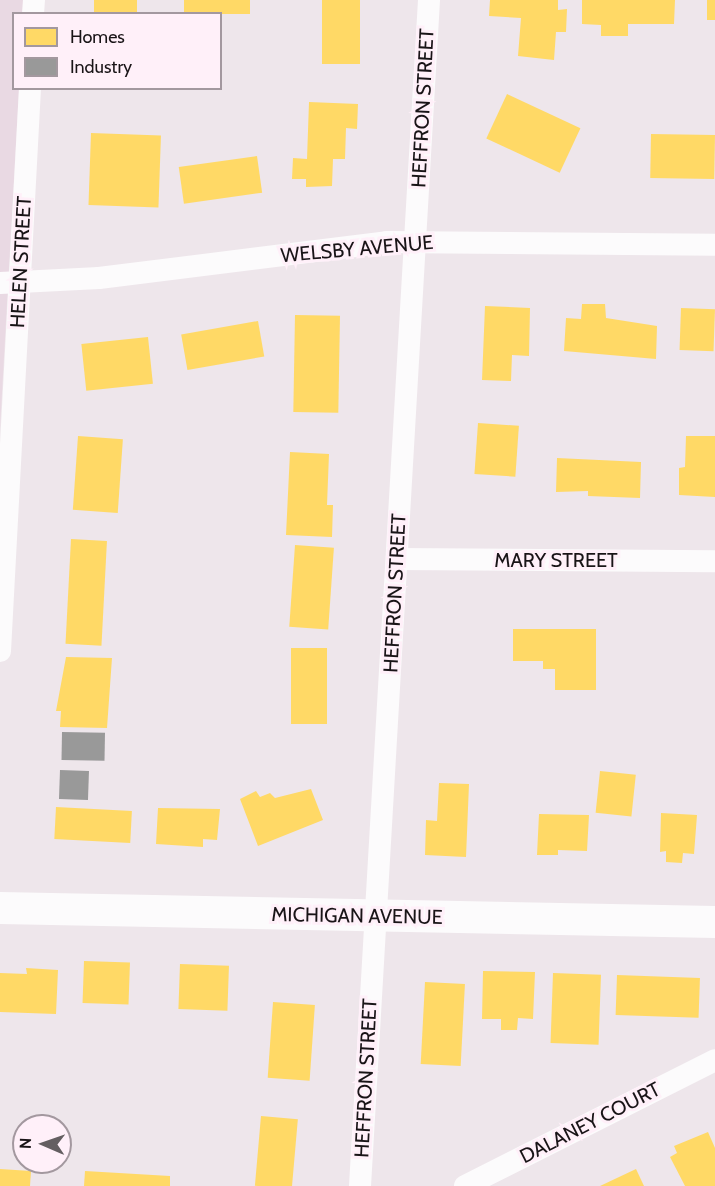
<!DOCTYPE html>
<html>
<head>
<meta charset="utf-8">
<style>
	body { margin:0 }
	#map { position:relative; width:715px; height:1186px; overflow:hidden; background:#eee6eb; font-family:Cabin,sans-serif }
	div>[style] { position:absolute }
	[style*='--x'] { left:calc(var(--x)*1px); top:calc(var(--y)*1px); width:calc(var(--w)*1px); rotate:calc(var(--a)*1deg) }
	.built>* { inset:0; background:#e9d9e3 }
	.homes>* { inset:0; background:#ffd966; transform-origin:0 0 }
	.industry>* { inset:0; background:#999; transform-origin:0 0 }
	.street>* { height:22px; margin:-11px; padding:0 11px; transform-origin:11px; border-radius:11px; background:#fcfbfc }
	.secondary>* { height:32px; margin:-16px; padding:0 16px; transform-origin:16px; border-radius:16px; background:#fcfbfc }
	span { translate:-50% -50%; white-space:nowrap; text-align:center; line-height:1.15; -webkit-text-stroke:6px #fff0f9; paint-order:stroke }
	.street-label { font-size:20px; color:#191417 }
	.legend { position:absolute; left:12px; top:12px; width:210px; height:78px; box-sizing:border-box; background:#fff0f9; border:2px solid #a3989f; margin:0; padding:8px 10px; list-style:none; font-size:18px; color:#191417 }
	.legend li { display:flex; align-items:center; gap:12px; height:30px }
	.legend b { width:30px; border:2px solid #a3989f }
	.north { position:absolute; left:12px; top:1114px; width:60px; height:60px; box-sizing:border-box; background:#fff0f9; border:2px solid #a3989f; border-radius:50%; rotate:272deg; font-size:16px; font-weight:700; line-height:24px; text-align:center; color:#191417 }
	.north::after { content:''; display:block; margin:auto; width:21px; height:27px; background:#645e61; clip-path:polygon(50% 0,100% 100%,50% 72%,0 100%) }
</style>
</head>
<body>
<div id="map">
	<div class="built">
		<div style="clip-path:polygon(0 0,24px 0,23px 13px,14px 14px,14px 88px,19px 89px,0 428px)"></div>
	</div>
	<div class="homes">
		<div style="left:94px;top:0;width:43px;height:14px"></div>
		<div style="left:184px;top:0;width:66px;height:14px"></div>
		<div style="left:322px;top:0;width:38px;height:64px"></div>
		<div style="clip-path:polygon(490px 0,558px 0,558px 10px,567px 9px,566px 32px,556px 32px,554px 60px,518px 56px,521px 18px,489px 16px)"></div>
		<div style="clip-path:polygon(582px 0,675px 0,674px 24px,628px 24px,628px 36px,601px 36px,601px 25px,582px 24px)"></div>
		<div style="left:707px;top:0;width:8px;height:20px"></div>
		<div style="left:507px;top:94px;width:81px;height:49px;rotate:25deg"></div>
		<div style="clip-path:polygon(309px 102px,358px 104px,357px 129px,346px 128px,345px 159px,333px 159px,332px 186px,306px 187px,306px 179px,292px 179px,293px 158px,307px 159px)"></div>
		<div style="left:91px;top:133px;width:70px;height:72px;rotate:2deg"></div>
		<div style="left:651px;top:134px;width:64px;height:44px;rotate:1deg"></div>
		<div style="left:257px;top:156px;width:37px;height:79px;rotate:82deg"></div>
		<div style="clip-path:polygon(582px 304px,605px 304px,606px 318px,657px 326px,656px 359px,564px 351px,566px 318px,581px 319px)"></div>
		<div style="clip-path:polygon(485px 306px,530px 308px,529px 356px,512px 355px,511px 381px,482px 380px)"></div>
		<div style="left:681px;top:308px;width:34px;height:42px;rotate:2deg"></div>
		<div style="left:295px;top:315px;width:45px;height:97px;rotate:1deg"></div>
		<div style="left:258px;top:321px;width:36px;height:78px;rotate:80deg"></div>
		<div style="left:148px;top:337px;width:47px;height:67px;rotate:84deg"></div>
		<div style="left:478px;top:423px;width:41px;height:51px;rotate:4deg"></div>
		<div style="left:78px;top:436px;width:45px;height:74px;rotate:4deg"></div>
		<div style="clip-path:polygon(686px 436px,715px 436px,715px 497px,679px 495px,679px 468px,685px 467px)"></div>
		<div style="clip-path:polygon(290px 452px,329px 454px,327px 505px,333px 505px,332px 537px,286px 535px)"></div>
		<div style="clip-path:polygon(557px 458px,641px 462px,640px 498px,588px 496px,588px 491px,556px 492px)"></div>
		<div style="left:71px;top:539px;width:36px;height:105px;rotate:3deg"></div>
		<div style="left:295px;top:545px;width:39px;height:82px;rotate:4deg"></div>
		<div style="clip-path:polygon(513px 629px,596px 629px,596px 690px,555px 690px,555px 669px,543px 669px,543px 661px,513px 661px)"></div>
		<div style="left:291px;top:648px;width:36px;height:76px"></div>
		<div style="clip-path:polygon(66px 657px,112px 658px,107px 728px,60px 727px,61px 711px,56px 711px)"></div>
		<div style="left:600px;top:771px;width:36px;height:42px;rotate:6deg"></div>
		<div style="clip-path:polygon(439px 783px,469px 784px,466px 857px,425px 855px,426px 820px,437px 821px)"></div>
		<div style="clip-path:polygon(311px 789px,323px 820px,258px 846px,240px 799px,256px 791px,260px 797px,270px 793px,275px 798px)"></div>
		<div style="left:56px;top:807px;width:76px;height:32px;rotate:3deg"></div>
		<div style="clip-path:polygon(158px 808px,220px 809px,217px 840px,203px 839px,203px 847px,156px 844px)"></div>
		<div style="clip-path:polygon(661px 813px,697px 815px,694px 854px,683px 853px,682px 863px,666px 862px,666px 851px,660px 852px)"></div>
		<div style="clip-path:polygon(539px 814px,589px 815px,587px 851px,558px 850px,558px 855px,537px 855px)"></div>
		<div style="left:84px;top:961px;width:46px;height:42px;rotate:2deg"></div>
		<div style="left:180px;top:964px;width:49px;height:45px;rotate:2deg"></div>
		<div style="clip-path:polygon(26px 968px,58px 970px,56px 1014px,0 1012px,0 973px,27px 974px)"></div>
		<div style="clip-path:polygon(483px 971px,535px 972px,533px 1019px,518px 1018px,517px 1030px,501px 1030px,501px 1019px,482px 1019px)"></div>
		<div style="left:553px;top:973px;width:48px;height:70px;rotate:2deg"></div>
		<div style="left:617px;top:975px;width:83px;height:40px;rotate:2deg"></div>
		<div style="left:425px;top:982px;width:40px;height:82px;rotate:3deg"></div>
		<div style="left:273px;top:1002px;width:42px;height:76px;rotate:4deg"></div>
		<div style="left:261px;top:1116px;width:37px;height:70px;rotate:5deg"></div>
		<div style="clip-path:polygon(708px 1132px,715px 1148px,715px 1186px,685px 1186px,670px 1157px,677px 1153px,674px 1146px)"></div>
		<div style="clip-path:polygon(0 1169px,31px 1171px,30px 1186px,0 1186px)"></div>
		<div style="clip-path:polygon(636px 1169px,644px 1186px,600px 1186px)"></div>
		<div style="clip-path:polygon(85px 1171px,170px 1176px,170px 1186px,84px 1186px)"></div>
	</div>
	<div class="industry">
		<div style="left:62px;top:732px;width:43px;height:28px;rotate:1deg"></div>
		<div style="left:60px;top:770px;width:29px;height:29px;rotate:2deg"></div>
	</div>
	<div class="street">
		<div style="--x:33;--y:14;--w:14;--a:-86"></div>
		<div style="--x:0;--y:283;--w:99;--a:-2.9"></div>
		<div style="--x:99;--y:278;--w:290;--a:-7.1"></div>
		<div style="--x:387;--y:242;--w:328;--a:0.5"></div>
		<div style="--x:397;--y:559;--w:318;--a:0.4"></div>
		<div style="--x:0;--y:651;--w:564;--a:-86.95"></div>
		<div style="--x:360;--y:1186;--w:1188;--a:-86.67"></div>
		<div style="--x:465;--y:1186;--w:280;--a:-26.7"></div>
	</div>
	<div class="secondary">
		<div style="--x:0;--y:908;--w:715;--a:1.12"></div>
	</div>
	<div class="street-label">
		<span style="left:423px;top:108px;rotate:-87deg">HEFFRON STREET</span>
		<span style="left:357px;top:249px;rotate:-5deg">WELSBY AVENUE</span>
		<span style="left:21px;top:262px;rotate:-87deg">HELEN STREET</span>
		<span style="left:556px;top:560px">MARY STREET</span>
		<span style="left:395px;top:593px;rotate:-87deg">HEFFRON STREET</span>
		<span style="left:357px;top:916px;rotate:1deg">MICHIGAN AVENUE</span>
		<span style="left:366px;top:1078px;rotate:-87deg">HEFFRON STREET</span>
		<span style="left:590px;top:1123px;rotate:-27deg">DALANEY COURT</span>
	</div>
	<ul class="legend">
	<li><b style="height:16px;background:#ffd966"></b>Homes</li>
	<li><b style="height:16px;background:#999"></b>Industry</li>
	</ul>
	<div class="north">N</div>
</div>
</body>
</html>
